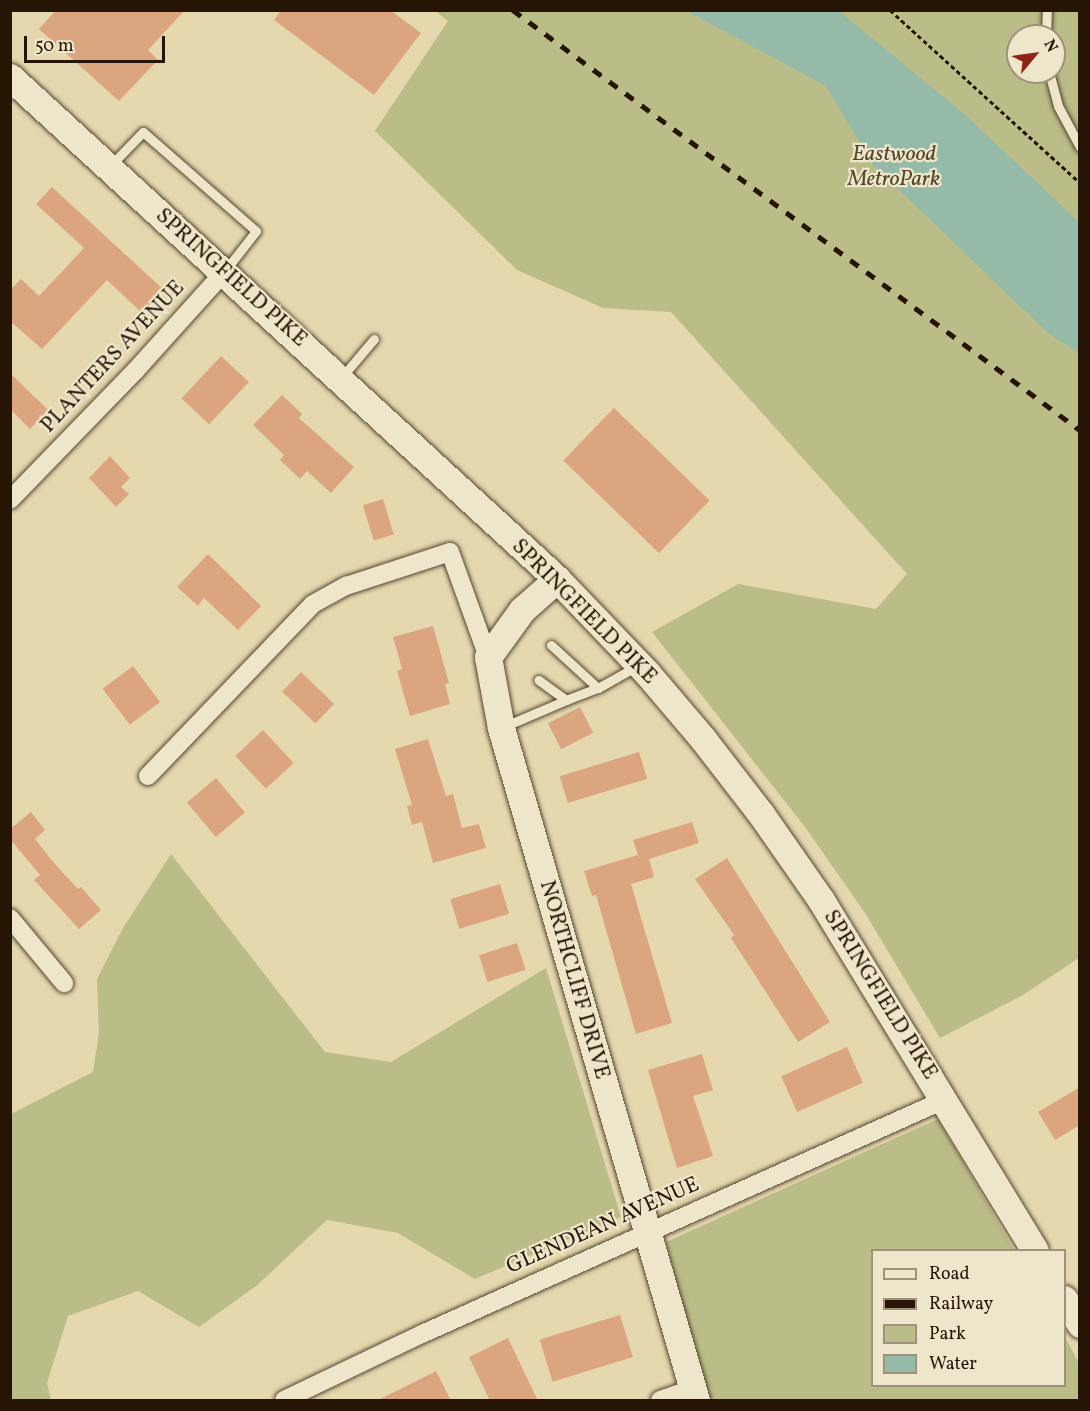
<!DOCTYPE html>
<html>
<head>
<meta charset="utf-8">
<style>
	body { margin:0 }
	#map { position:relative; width:1090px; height:1411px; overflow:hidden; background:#e5d8af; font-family:Vollkorn,serif }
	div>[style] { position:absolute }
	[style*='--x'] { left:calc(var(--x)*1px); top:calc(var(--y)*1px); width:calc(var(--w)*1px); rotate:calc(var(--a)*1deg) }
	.green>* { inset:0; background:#babd87 }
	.water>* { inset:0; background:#96baa8 }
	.building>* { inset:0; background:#dba67f; transform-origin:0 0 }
	.path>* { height:3px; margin-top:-1.5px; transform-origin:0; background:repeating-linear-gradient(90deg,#261505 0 4.5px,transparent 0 7.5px) }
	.roads { filter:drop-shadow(0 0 2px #564630) drop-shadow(0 0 2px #564630) }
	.lane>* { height:9px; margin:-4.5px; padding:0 4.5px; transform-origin:4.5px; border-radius:4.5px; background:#eee6cb }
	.street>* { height:18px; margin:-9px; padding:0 9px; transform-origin:9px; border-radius:9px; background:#eee6cb }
	.secondary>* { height:27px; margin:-13.5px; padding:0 13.5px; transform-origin:13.5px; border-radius:13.5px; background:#eee6cb }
	.rail>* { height:4.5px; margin-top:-2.25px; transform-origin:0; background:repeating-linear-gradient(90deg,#261505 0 10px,transparent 0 20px) }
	span { translate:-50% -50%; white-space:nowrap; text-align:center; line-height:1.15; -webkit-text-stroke:4.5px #eee6cb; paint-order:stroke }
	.park-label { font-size:22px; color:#52472c; font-style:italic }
	.street-label { font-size:22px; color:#261505 }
	.frame { position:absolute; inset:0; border:12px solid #261505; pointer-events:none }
	.legend { position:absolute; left:871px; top:1249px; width:195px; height:138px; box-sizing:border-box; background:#eee6cb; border:2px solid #9e927c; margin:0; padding:8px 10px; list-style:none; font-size:18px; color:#261505 }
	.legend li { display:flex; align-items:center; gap:12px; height:30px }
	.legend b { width:30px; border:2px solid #9e927c }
	.north { position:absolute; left:1006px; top:24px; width:60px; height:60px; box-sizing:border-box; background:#eee6cb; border:2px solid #9e927c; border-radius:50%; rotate:61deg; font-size:16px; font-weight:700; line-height:24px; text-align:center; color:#261505 }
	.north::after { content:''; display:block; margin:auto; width:21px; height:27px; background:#8f2418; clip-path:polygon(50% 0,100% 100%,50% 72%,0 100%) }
	.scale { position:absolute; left:24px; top:36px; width:141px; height:27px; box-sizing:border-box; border:3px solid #261505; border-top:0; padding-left:8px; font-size:18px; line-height:21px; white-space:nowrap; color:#261505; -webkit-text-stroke:4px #eee6cb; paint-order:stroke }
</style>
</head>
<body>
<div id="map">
	<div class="green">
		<div style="clip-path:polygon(evenodd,435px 11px,1079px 11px,1079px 958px,1023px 995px,940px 1038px,865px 913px,805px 827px,652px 632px,738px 584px,876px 609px,907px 574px,671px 312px,603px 308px,517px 270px,375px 131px,448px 21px,435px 11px,1018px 36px,1054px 36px,1054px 72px,1018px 72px,1018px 36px)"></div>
		<div style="clip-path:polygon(171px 854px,325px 1052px,391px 1062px,546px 968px,621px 1217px,475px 1279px,398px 1233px,327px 1220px,256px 1286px,199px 1327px,138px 1291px,68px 1316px,47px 1383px,51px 1400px,11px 1400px,11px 1114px,93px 1072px,99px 1033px,97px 979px,123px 928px)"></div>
		<div style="clip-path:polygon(938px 1119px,1014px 1250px,872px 1250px,872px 1386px,1064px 1386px,1065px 1337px,1079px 1363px,1079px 1400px,707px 1400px,666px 1242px)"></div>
	</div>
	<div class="water">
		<div style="clip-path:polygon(687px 11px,839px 11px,962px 112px,1079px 222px,1079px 353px,1048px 333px,873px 165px,826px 86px)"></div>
	</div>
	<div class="building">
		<div style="clip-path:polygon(56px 10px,185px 10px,148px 50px,158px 60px,119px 101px,39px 29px)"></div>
		<div style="clip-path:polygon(281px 10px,390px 10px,421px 33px,374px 95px,274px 20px)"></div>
		<div style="clip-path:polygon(52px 187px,164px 290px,142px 313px,107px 280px,42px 349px,10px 321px,10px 290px,21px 279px,39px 296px,84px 248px,36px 204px)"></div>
		<div style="left:221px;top:356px;width:38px;height:58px;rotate:43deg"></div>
		<div style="clip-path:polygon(10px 373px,48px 410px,30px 429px,10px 409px)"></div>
		<div style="clip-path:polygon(282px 395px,302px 414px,299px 418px,354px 467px,331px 493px,307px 471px,300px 479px,280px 460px,284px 455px,253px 425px)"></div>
		<div style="left:614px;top:408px;width:133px;height:73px;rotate:44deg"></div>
		<div style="clip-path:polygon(110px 456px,130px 478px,121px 487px,129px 494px,116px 507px,89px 478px)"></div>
		<div style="left:383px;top:499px;width:37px;height:21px;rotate:73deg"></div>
		<div style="clip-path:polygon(208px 554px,261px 606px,238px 630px,204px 598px,198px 606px,177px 587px)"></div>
		<div style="clip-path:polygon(433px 626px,449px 683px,445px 684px,450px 704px,410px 716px,397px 671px,402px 669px,393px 637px)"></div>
		<div style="left:133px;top:666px;width:45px;height:38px;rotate:53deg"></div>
		<div style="left:301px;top:672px;width:46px;height:27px;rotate:44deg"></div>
		<div style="left:580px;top:707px;width:29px;height:36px;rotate:63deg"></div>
		<div style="left:263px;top:730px;width:45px;height:38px;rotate:47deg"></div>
		<div style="clip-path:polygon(428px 739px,446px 796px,453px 794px,462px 828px,479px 824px,486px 848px,433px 863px,422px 822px,412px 825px,407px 806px,412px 805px,395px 749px)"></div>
		<div style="left:639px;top:752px;width:28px;height:83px;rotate:73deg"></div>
		<div style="left:216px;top:778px;width:45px;height:38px;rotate:50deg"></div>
		<div style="clip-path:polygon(31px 812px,45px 830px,35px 839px,54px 863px,78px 889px,81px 887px,101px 910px,79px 929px,34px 880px,40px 875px,10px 839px,10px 829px)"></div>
		<div style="clip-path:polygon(692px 822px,699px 843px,649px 859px,654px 877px,631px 884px,672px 1023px,636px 1034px,596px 895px,592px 896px,584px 871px,638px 855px,633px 840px)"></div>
		<div style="clip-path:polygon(727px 858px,830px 1022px,798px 1042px,731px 938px,734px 935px,695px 879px)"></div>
		<div style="left:500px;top:884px;width:31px;height:52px;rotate:73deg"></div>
		<div style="left:517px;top:943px;width:28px;height:40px;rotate:72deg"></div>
		<div style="left:847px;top:1047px;width:39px;height:72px;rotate:66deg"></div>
		<div style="clip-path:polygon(702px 1054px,713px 1090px,693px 1096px,713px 1156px,677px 1168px,648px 1070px)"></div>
		<div style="clip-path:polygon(1080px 1087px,1080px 1125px,1055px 1140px,1038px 1112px)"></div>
		<div style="left:620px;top:1315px;width:44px;height:84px;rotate:73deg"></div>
		<div style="clip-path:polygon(508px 1338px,538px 1401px,490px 1401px,469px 1357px)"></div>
		<div style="clip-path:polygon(436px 1371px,451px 1401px,376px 1401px)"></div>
	</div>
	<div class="path">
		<div style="--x:890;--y:10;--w:257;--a:42.3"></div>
	</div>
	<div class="roads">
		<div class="lane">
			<div style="--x:1046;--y:36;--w:26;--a:-88"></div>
			<div style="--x:1049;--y:72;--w:35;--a:75"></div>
			<div style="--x:1058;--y:106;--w:47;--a:61.8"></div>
			<div style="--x:111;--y:165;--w:46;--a:-45.9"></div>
			<div style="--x:143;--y:132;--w:150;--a:41.2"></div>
			<div style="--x:256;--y:231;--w:52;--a:128"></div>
			<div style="--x:341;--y:378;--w:51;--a:-49.8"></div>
			<div style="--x:551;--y:645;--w:64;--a:42.5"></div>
			<div style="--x:598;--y:688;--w:45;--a:-29.4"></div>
			<div style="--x:566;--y:700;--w:34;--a:-21"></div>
			<div style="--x:503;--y:727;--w:69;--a:-23.2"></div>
			<div style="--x:566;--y:700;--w:34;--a:-144"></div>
		</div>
		<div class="street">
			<div style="--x:10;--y:500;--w:180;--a:-45.9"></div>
			<div style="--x:135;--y:371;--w:133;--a:-48"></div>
			<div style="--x:148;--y:776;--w:238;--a:-46.2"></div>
			<div style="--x:313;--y:604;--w:38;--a:-29"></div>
			<div style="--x:346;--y:586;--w:109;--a:-18.1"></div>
			<div style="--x:450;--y:552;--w:112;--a:70.1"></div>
			<div style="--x:10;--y:918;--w:85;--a:50.3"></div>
			<div style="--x:284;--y:1400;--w:153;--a:-25.6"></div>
			<div style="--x:422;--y:1334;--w:572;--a:-24.15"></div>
			<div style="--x:660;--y:1400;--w:34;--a:-19"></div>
		</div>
		<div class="secondary">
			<div style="--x:10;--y:77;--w:742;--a:42.54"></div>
			<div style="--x:557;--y:579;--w:130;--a:46.2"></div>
			<div style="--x:647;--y:673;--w:87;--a:49.7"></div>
			<div style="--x:703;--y:739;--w:95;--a:52.3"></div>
			<div style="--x:761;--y:814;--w:105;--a:55.1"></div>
			<div style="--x:821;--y:900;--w:410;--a:58.6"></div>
			<div style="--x:557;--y:579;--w:47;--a:138.5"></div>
			<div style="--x:522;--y:610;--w:58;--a:125.9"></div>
			<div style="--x:488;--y:657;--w:72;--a:79.6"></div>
			<div style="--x:501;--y:728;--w:700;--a:73.82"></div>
			<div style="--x:1064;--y:1299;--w:30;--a:57"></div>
		</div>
	</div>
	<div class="rail">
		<div style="--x:513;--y:10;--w:706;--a:36.53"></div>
	</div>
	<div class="park-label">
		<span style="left:894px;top:167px">Eastwood<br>MetroPark</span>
	</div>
	<div class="street-label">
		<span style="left:231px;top:278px;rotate:42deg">SPRINGFIELD PIKE</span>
		<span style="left:113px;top:357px;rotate:-47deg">PLANTERS AVENUE</span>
		<span style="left:584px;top:612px;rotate:45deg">SPRINGFIELD PIKE</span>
		<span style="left:574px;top:980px;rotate:74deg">NORTHCLIFF DRIVE</span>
		<span style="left:880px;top:995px;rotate:58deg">SPRINGFIELD PIKE</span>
		<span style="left:603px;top:1226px;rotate:-24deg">GLENDEAN AVENUE</span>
	</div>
	<div class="frame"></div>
	<ul class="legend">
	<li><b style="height:8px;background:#eee6cb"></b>Road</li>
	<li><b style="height:8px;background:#261505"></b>Railway</li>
	<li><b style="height:16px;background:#babd87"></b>Park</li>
	<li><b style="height:16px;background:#96baa8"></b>Water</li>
	</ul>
	<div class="north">N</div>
	<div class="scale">50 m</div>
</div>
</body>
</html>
